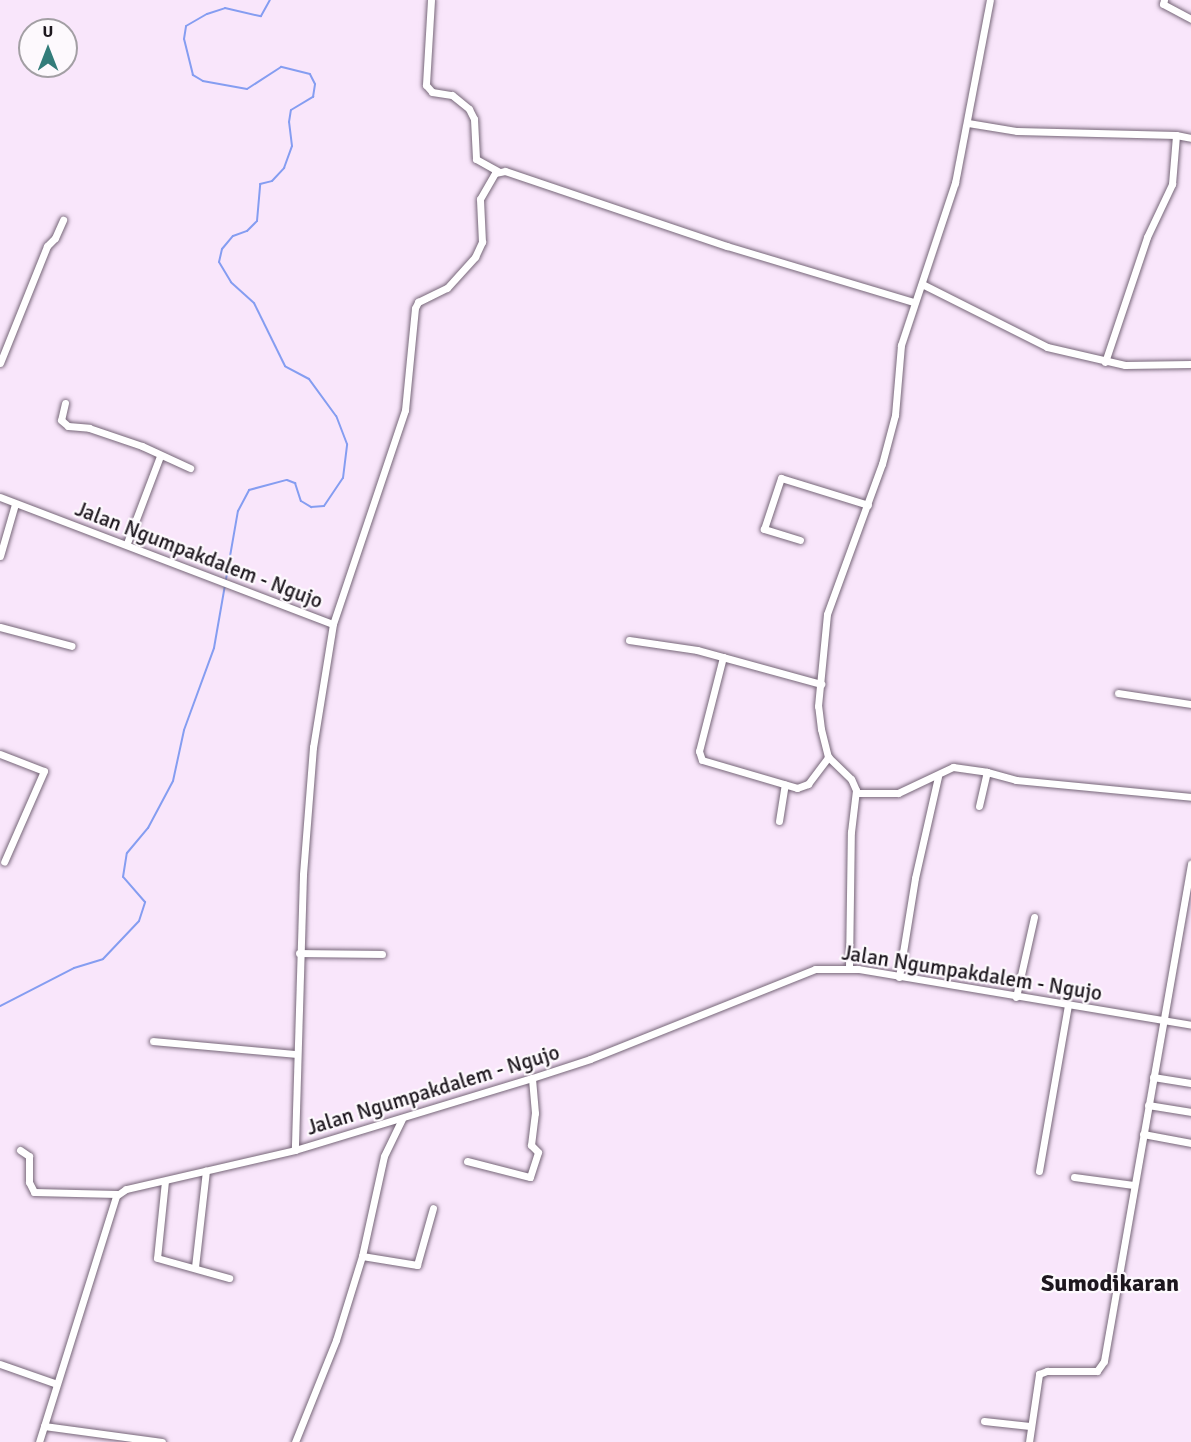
<!DOCTYPE html>
<html>
<head>
<meta charset="utf-8">
<style>
	body { margin:0 }
	#map { position:relative; width:1191px; height:1442px; overflow:hidden; background:#f9e6fb; font-family:Signika,sans-serif }
	div>[style] { position:absolute }
	[style*='--x'] { left:calc(var(--x)*1px); top:calc(var(--y)*1px); width:calc(var(--w)*1px); rotate:calc(var(--a)*1deg) }
	.stream>* { height:2px; margin:-1px; padding:0 1px; transform-origin:1px; border-radius:1px; background:#859df1 }
	.roads { filter:drop-shadow(0 0 2px #766678) drop-shadow(0 0 2px #766678) }
	.minor>* { height:7px; margin:-3.5px; padding:0 3.5px; transform-origin:3.5px; border-radius:3.5px; background:#fff }
	span { translate:-50% -50%; white-space:nowrap; text-align:center; line-height:1.15; -webkit-text-stroke:4.5px #fdf9fd; paint-order:stroke }
	.street-label { font-size:21px; color:#1d171e }
	.quarter-label { font-size:24px; color:#1d171e; font-weight:700 }
	.north { position:absolute; left:18px; top:18px; width:60px; height:60px; box-sizing:border-box; background:#fdf9fd; border:2px solid #a39fa4; border-radius:50%; rotate:0deg; font-size:16px; font-weight:700; line-height:24px; text-align:center; color:#1d171e }
	.north::after { content:''; display:block; margin:auto; width:21px; height:27px; background:#337c7a; clip-path:polygon(50% 0,100% 100%,50% 72%,0 100%) }
</style>
</head>
<body>
<div id="map">
	<div class="stream">
		<div style="--x:0;--y:1006;--w:83;--a:-27.2"></div>
		<div style="--x:74;--y:968;--w:30;--a:-17"></div>
		<div style="--x:103;--y:959;--w:52;--a:-46.5"></div>
		<div style="--x:139;--y:921;--w:20;--a:-72"></div>
		<div style="--x:145;--y:902;--w:33;--a:-131"></div>
		<div style="--x:123;--y:877;--w:24;--a:-81"></div>
		<div style="--x:127;--y:853;--w:33;--a:-50"></div>
		<div style="--x:148;--y:828;--w:53;--a:-62"></div>
		<div style="--x:173;--y:781;--w:52;--a:-77.8"></div>
		<div style="--x:184;--y:730;--w:87;--a:-69.9"></div>
		<div style="--x:214;--y:648;--w:139;--a:-80.1"></div>
		<div style="--x:238;--y:511;--w:24;--a:-62"></div>
		<div style="--x:249;--y:490;--w:39;--a:-15"></div>
		<div style="--x:287;--y:480;--w:9;--a:21"></div>
		<div style="--x:295;--y:483;--w:19;--a:72"></div>
		<div style="--x:301;--y:501;--w:12;--a:31"></div>
		<div style="--x:311;--y:507;--w:13;--a:-4"></div>
		<div style="--x:324;--y:506;--w:34;--a:-56"></div>
		<div style="--x:343;--y:478;--w:34;--a:-83"></div>
		<div style="--x:347;--y:444;--w:30;--a:-111"></div>
		<div style="--x:336;--y:416;--w:46;--a:-126.1"></div>
		<div style="--x:309;--y:379;--w:27;--a:-152"></div>
		<div style="--x:285;--y:366;--w:70;--a:-116.2"></div>
		<div style="--x:254;--y:303;--w:31;--a:-138"></div>
		<div style="--x:231;--y:282;--w:23;--a:-121"></div>
		<div style="--x:219;--y:262;--w:13;--a:-77"></div>
		<div style="--x:222;--y:249;--w:17;--a:-50"></div>
		<div style="--x:233;--y:236;--w:15;--a:-20"></div>
		<div style="--x:247;--y:231;--w:14;--a:-45"></div>
		<div style="--x:257;--y:221;--w:37;--a:-85"></div>
		<div style="--x:260;--y:184;--w:12;--a:-14"></div>
		<div style="--x:272;--y:181;--w:18;--a:-47"></div>
		<div style="--x:284;--y:168;--w:23;--a:-70"></div>
		<div style="--x:292;--y:146;--w:24;--a:-97"></div>
		<div style="--x:289;--y:122;--w:12;--a:-81"></div>
		<div style="--x:291;--y:110;--w:26;--a:-31"></div>
		<div style="--x:313;--y:97;--w:13;--a:-81"></div>
		<div style="--x:315;--y:84;--w:11;--a:-117"></div>
		<div style="--x:310;--y:74;--w:30;--a:-166"></div>
		<div style="--x:281;--y:67;--w:40;--a:147.1"></div>
		<div style="--x:247;--y:89;--w:45;--a:-169.7"></div>
		<div style="--x:203;--y:81;--w:12;--a:-149"></div>
		<div style="--x:193;--y:75;--w:37;--a:-104"></div>
		<div style="--x:184;--y:39;--w:13;--a:-81"></div>
		<div style="--x:186;--y:26;--w:24;--a:-30"></div>
		<div style="--x:207;--y:14;--w:19;--a:-18"></div>
		<div style="--x:225;--y:8;--w:37;--a:13"></div>
		<div style="--x:261;--y:16;--w:18;--a:-61"></div>
	</div>
	<div class="roads">
		<div class="minor">
			<div style="--x:431;--y:0;--w:85;--a:93.4"></div>
			<div style="--x:426;--y:85;--w:9;--a:49"></div>
			<div style="--x:432;--y:92;--w:20;--a:9"></div>
			<div style="--x:452;--y:95;--w:22;--a:39"></div>
			<div style="--x:469;--y:109;--w:11;--a:63"></div>
			<div style="--x:474;--y:119;--w:40;--a:87.1"></div>
			<div style="--x:476;--y:159;--w:26;--a:29"></div>
			<div style="--x:1164;--y:0;--w:4;--a:104"></div>
			<div style="--x:1163;--y:4;--w:32;--a:28"></div>
			<div style="--x:968;--y:123;--w:50;--a:9.3"></div>
			<div style="--x:1017;--y:131;--w:159;--a:1.4"></div>
			<div style="--x:922;--y:284;--w:140;--a:26.7"></div>
			<div style="--x:1047;--y:347;--w:80;--a:13"></div>
			<div style="--x:1125;--y:365;--w:66;--a:-0.9"></div>
			<div style="--x:1105;--y:362;--w:132;--a:-71.4"></div>
			<div style="--x:1147;--y:237;--w:59;--a:-64.7"></div>
			<div style="--x:1172;--y:184;--w:49;--a:-85.3"></div>
			<div style="--x:1176;--y:135;--w:15;--a:11"></div>
			<div style="--x:0;--y:363;--w:126;--a:-68.1"></div>
			<div style="--x:47;--y:246;--w:11;--a:-45"></div>
			<div style="--x:55;--y:238;--w:20;--a:-66"></div>
			<div style="--x:65;--y:403;--w:17;--a:103"></div>
			<div style="--x:61;--y:420;--w:9;--a:41"></div>
			<div style="--x:68;--y:426;--w:21;--a:5"></div>
			<div style="--x:89;--y:428;--w:56;--a:18.8"></div>
			<div style="--x:142;--y:446;--w:53;--a:24.6"></div>
			<div style="--x:0;--y:497;--w:356;--a:20.9"></div>
			<div style="--x:333;--y:624;--w:125;--a:99.2"></div>
			<div style="--x:313;--y:747;--w:128;--a:94.5"></div>
			<div style="--x:303;--y:875;--w:275;--a:91.7"></div>
			<div style="--x:800;--y:540;--w:38;--a:-163"></div>
			<div style="--x:764;--y:529;--w:54;--a:-71.6"></div>
			<div style="--x:781;--y:478;--w:91;--a:17.2"></div>
			<div style="--x:127;--y:543;--w:93;--a:-69.2"></div>
			<div style="--x:0;--y:556;--w:54;--a:-73.9"></div>
			<div style="--x:333;--y:624;--w:226;--a:-71.4"></div>
			<div style="--x:405;--y:410;--w:102;--a:-84.4"></div>
			<div style="--x:415;--y:308;--w:7;--a:-63"></div>
			<div style="--x:418;--y:302;--w:32;--a:-26"></div>
			<div style="--x:447;--y:288;--w:42;--a:-47.9"></div>
			<div style="--x:475;--y:257;--w:17;--a:-65"></div>
			<div style="--x:482;--y:242;--w:43;--a:-92.7"></div>
			<div style="--x:480;--y:199;--w:30;--a:-60"></div>
			<div style="--x:495;--y:173;--w:10;--a:-11"></div>
			<div style="--x:505;--y:171;--w:234;--a:18.7"></div>
			<div style="--x:727;--y:246;--w:195;--a:16.7"></div>
			<div style="--x:0;--y:627;--w:74;--a:14.8"></div>
			<div style="--x:629;--y:640;--w:69;--a:8.4"></div>
			<div style="--x:697;--y:650;--w:129;--a:15.3"></div>
			<div style="--x:723;--y:657;--w:97;--a:104.3"></div>
			<div style="--x:699;--y:751;--w:9;--a:72"></div>
			<div style="--x:702;--y:760;--w:99;--a:16.4"></div>
			<div style="--x:797;--y:788;--w:12;--a:-20"></div>
			<div style="--x:808;--y:784;--w:34;--a:-53"></div>
			<div style="--x:1118;--y:693;--w:74;--a:8.6"></div>
			<div style="--x:0;--y:754;--w:47;--a:21.1"></div>
			<div style="--x:44;--y:771;--w:99;--a:113.7"></div>
			<div style="--x:856;--y:793;--w:42;--a:0"></div>
			<div style="--x:898;--y:793;--w:61;--a:-25.3"></div>
			<div style="--x:953;--y:767;--w:34;--a:8"></div>
			<div style="--x:979;--y:806;--w:35;--a:-77"></div>
			<div style="--x:987;--y:772;--w:30;--a:15"></div>
			<div style="--x:1016;--y:780;--w:176;--a:5.5"></div>
			<div style="--x:779;--y:821;--w:37;--a:-81"></div>
			<div style="--x:299;--y:953;--w:83;--a:0.7"></div>
			<div style="--x:849;--y:967;--w:135;--a:-89.2"></div>
			<div style="--x:851;--y:832;--w:42;--a:-83.2"></div>
			<div style="--x:856;--y:790;--w:12;--a:-114"></div>
			<div style="--x:851;--y:779;--w:32;--a:-136"></div>
			<div style="--x:828;--y:757;--w:29;--a:-104"></div>
			<div style="--x:821;--y:729;--w:23;--a:-97"></div>
			<div style="--x:818;--y:706;--w:92;--a:-84.4"></div>
			<div style="--x:827;--y:614;--w:160;--a:-69.9"></div>
			<div style="--x:882;--y:464;--w:51;--a:-75.1"></div>
			<div style="--x:895;--y:415;--w:70;--a:-85.1"></div>
			<div style="--x:901;--y:345;--w:171;--a:-71.6"></div>
			<div style="--x:955;--y:183;--w:186;--a:-79.2"></div>
			<div style="--x:899;--y:977;--w:100;--a:-80.8"></div>
			<div style="--x:915;--y:878;--w:104;--a:-77.2"></div>
			<div style="--x:1016;--y:997;--w:82;--a:-77.3"></div>
			<div style="--x:153;--y:1041;--w:144;--a:5.2"></div>
			<div style="--x:1153;--y:1077;--w:38;--a:9"></div>
			<div style="--x:1148;--y:1105;--w:44;--a:9.2"></div>
			<div style="--x:1143;--y:1134;--w:49;--a:10.6"></div>
			<div style="--x:20;--y:1150;--w:11;--a:34"></div>
			<div style="--x:29;--y:1156;--w:26;--a:90"></div>
			<div style="--x:29;--y:1182;--w:11;--a:63"></div>
			<div style="--x:34;--y:1192;--w:83;--a:1.4"></div>
			<div style="--x:467;--y:1161;--w:65;--a:14.3"></div>
			<div style="--x:530;--y:1177;--w:26;--a:-72"></div>
			<div style="--x:538;--y:1152;--w:10;--a:-135"></div>
			<div style="--x:531;--y:1145;--w:32;--a:-83"></div>
			<div style="--x:535;--y:1113;--w:35;--a:-95"></div>
			<div style="--x:1039;--y:1171;--w:169;--a:-80.1"></div>
			<div style="--x:1074;--y:1177;--w:60;--a:7.7"></div>
			<div style="--x:165;--y:1181;--w:77;--a:95.9"></div>
			<div style="--x:157;--y:1258;--w:75;--a:15.5"></div>
			<div style="--x:362;--y:1256;--w:56;--a:9.3"></div>
			<div style="--x:417;--y:1265;--w:59;--a:-74.3"></div>
			<div style="--x:195;--y:1267;--w:97;--a:-83.5"></div>
			<div style="--x:0;--y:1364;--w:60;--a:19.3"></div>
			<div style="--x:984;--y:1421;--w:46;--a:6.2"></div>
			<div style="--x:44;--y:1426;--w:119;--a:7.7"></div>
			<div style="--x:39;--y:1442;--w:258;--a:-72.6"></div>
			<div style="--x:116;--y:1196;--w:12;--a:-35"></div>
			<div style="--x:126;--y:1189;--w:173;--a:-13"></div>
			<div style="--x:295;--y:1150;--w:248;--a:-16.9"></div>
			<div style="--x:532;--y:1078;--w:61;--a:-18.1"></div>
			<div style="--x:590;--y:1059;--w:242;--a:-21.8"></div>
			<div style="--x:815;--y:969;--w:43;--a:0"></div>
			<div style="--x:858;--y:969;--w:338;--a:9.5"></div>
			<div style="--x:295;--y:1442;--w:110;--a:-68.1"></div>
			<div style="--x:336;--y:1340;--w:88;--a:-72.8"></div>
			<div style="--x:362;--y:1256;--w:102;--a:-77.6"></div>
			<div style="--x:384;--y:1156;--w:41;--a:-64.1"></div>
			<div style="--x:1029;--y:1442;--w:69;--a:-81.6"></div>
			<div style="--x:1039;--y:1374;--w:9;--a:-21"></div>
			<div style="--x:1047;--y:1371;--w:50;--a:0"></div>
			<div style="--x:1097;--y:1371;--w:12;--a:-55"></div>
			<div style="--x:1104;--y:1361;--w:505;--a:-80.07"></div>
		</div>
	</div>
	<div class="street-label">
		<span style="left:199px;top:555px;rotate:21deg">Jalan Ngumpakdalem - Ngujo</span>
		<span style="left:972px;top:973px;rotate:9deg">Jalan Ngumpakdalem - Ngujo</span>
		<span style="left:433px;top:1090px;rotate:-17deg">Jalan Ngumpakdalem - Ngujo</span>
	</div>
	<div class="quarter-label">
		<span style="left:1110px;top:1284px">Sumodikaran</span>
	</div>
	<div class="north">U</div>
</div>
</body>
</html>
